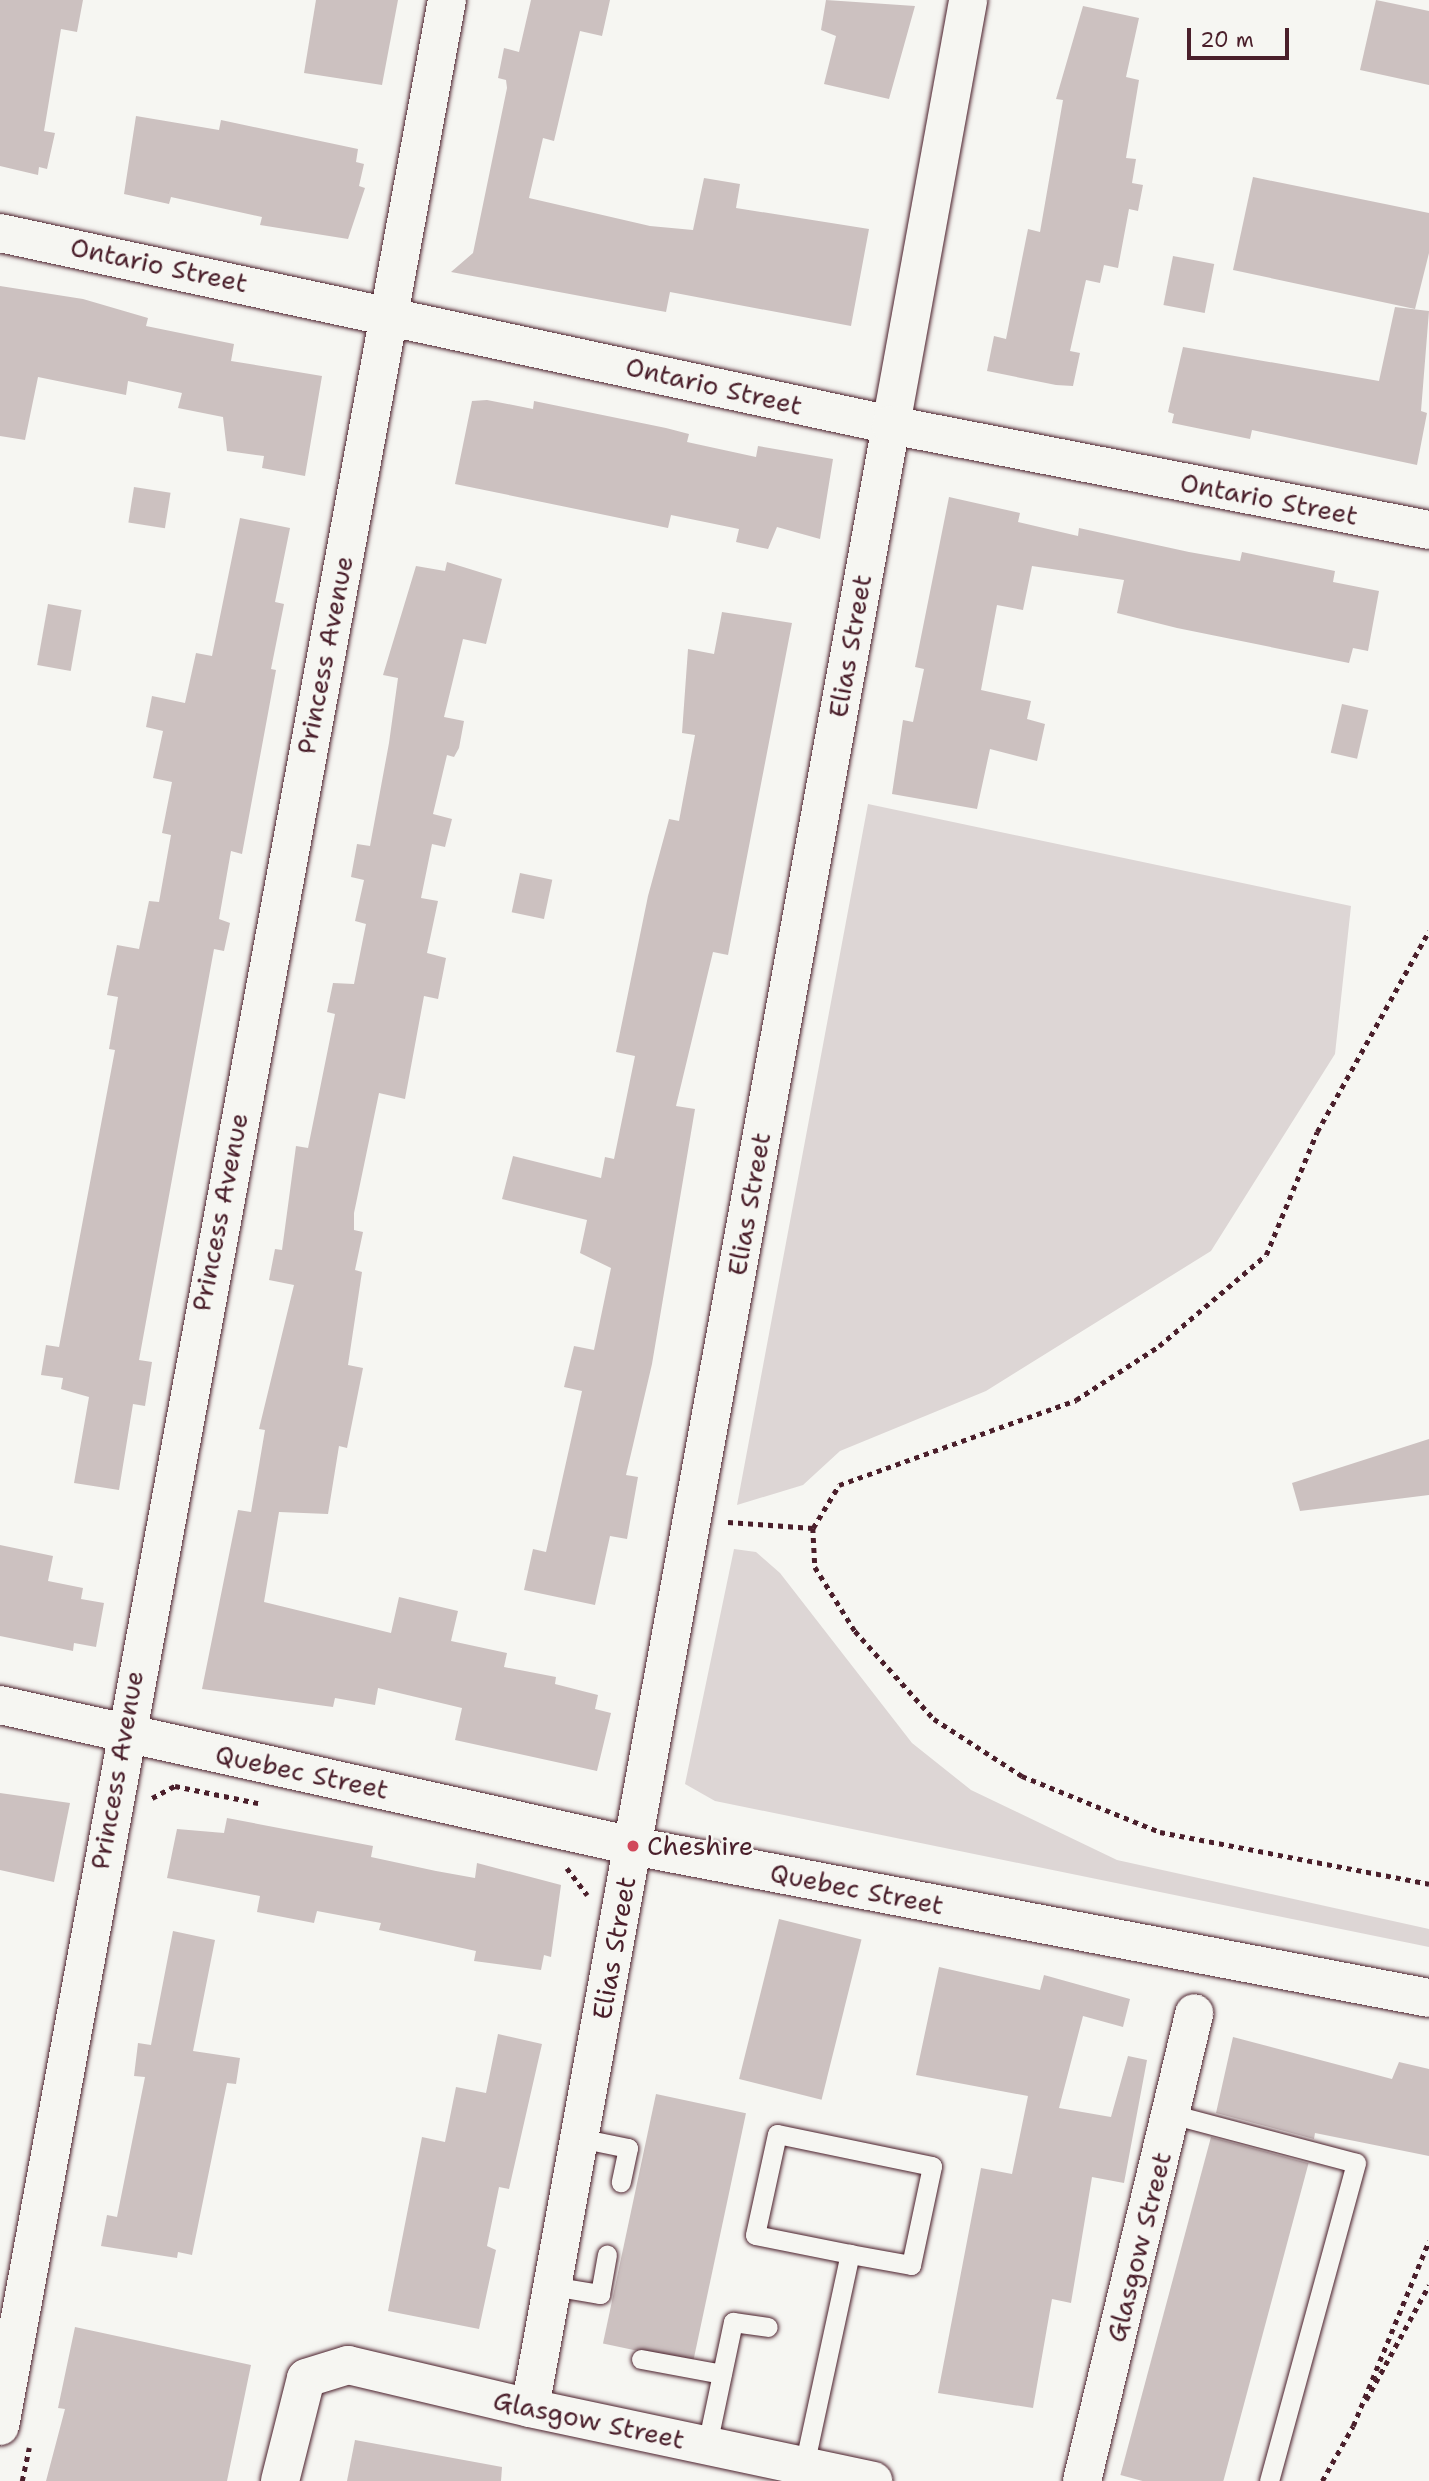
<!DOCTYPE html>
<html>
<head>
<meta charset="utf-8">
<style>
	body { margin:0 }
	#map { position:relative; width:1429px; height:2481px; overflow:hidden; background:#f6f6f2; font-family:"Shantell Sans",sans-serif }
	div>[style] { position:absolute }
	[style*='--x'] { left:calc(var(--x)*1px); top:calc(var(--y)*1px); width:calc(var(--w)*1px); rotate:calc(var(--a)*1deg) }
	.green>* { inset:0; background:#ddd6d5 }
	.building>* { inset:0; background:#ccc1c0; transform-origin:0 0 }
	.path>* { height:4.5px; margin-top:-2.25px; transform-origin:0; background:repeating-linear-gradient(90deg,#4a1f2b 0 5px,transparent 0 10px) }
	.roads { filter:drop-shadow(0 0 2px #4a1f2b) drop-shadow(0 0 2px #4a1f2b) }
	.service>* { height:19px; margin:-9.5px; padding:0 9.5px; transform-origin:9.5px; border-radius:9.5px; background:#f6f6f2 }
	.minor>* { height:38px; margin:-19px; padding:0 19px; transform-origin:19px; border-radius:19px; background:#f6f6f2 }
	.tertiary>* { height:38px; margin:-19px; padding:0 19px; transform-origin:19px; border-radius:19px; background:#f6f6f2 }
	.dots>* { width:19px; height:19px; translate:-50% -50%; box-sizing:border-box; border:4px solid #f6f6f2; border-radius:50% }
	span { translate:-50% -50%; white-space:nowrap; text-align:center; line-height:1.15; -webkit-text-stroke:5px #f6f6f2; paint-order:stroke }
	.street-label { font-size:26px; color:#4a1f2b }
	.poi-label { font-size:26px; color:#4a1f2b }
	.left { translate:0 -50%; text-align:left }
	.scale { position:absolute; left:1187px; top:28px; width:102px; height:32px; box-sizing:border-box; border:4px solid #4a1f2b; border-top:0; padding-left:9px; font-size:21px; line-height:24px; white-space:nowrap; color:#4a1f2b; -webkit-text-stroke:5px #f6f6f2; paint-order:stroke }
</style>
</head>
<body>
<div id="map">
	<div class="green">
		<div style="clip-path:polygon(868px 804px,1351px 906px,1335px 1054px,1211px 1251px,986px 1391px,840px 1451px,803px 1485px,737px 1505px)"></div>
		<div style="clip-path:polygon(734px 1549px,756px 1552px,780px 1573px,912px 1743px,971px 1790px,1117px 1860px,1429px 1929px,1429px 1947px,715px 1801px,685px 1784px)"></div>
	</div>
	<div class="building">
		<div style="clip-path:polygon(0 0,83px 0,77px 32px,61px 29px,44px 131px,55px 133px,47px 169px,39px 167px,38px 175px,0 166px)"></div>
		<div style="clip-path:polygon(316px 0,398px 0,382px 85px,304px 73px)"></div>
		<div style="clip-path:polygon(531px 0,610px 0,602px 36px,580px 31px,554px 141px,543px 138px,529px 198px,650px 226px,693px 230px,704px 178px,740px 184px,736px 208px,869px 229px,851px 326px,670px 292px,666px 312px,451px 272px,473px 253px,507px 88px,506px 80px,498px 78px,504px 48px,519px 52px)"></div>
		<div style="clip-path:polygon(826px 0,915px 6px,889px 99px,824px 84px,836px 36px,821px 30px)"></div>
		<div style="clip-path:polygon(1376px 0,1429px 11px,1429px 85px,1360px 70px)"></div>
		<div style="clip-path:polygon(1083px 6px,1139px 18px,1126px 77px,1139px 80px,1126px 158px,1136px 159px,1132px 183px,1143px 185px,1138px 211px,1129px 209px,1118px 268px,1104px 265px,1100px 283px,1086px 280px,1070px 351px,1080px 353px,1073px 386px,1056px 385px,987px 371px,994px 336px,1006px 339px,1028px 229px,1040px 232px,1063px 100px,1056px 99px)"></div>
		<div style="clip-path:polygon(136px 116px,219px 130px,221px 120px,358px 149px,356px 162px,364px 164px,359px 186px,365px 188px,348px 239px,260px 225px,262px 217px,171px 197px,169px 204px,124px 194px)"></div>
		<div style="clip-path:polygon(1253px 177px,1429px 213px,1429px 253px,1415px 309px,1233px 270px)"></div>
		<div style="left:1173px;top:256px;width:42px;height:50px;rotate:11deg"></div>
		<div style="clip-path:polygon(0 286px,83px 299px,148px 318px,146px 326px,234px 344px,231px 361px,322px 376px,305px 476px,262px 468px,264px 456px,227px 451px,223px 417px,178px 408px,182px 393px,128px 381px,126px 395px,38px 377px,25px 440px,0 436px)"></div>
		<div style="clip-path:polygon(1395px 307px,1429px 311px,1421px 411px,1427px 413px,1417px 465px,1252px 430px,1250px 439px,1172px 423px,1174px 414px,1168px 412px,1183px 347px,1379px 381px)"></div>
		<div style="clip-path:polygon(487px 400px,533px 409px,534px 401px,666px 428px,689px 434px,687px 442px,756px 457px,758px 446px,833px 459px,820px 539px,777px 527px,768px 549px,736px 542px,739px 529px,671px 515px,668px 528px,455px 484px,472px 401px)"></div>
		<div style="left:134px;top:487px;width:37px;height:36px;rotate:9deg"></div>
		<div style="clip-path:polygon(949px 497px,1020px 513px,1018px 522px,1078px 536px,1079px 528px,1189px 552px,1240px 561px,1242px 552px,1335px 571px,1333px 582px,1379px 591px,1368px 651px,1353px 648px,1349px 663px,1177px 628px,1117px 613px,1124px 580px,1032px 566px,1023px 610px,997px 605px,981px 690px,1031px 701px,1027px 719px,1045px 724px,1037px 761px,990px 749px,977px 809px,892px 794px,903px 720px,913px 722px,924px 669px,915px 667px)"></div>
		<div style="clip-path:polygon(240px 518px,290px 528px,275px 602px,284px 604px,271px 669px,276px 670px,242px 854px,231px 851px,219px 919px,230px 923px,224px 951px,214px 949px,139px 1360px,152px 1362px,145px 1406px,133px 1404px,119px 1490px,74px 1483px,89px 1397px,61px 1389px,63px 1378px,41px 1375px,46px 1345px,59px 1347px,115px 1050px,109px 1049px,118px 997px,107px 995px,117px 945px,139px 949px,149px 901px,159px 902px,171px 835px,162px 833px,172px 782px,153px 778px,163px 731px,146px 727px,152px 696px,185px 703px,196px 653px,212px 656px)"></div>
		<div style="clip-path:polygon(447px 562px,502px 579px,486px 644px,463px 639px,444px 717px,464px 721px,459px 748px,454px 757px,447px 755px,433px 814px,452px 819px,445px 847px,432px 844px,421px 898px,438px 901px,427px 953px,446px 958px,438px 999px,424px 996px,405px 1099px,379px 1093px,354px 1213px,354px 1230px,363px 1232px,355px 1270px,362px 1272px,348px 1365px,363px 1368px,347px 1448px,339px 1446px,328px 1514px,279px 1512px,264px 1602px,391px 1633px,399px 1597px,458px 1611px,451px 1641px,507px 1653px,504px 1667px,556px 1677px,555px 1684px,598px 1695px,595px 1709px,611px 1713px,597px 1771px,455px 1740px,462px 1708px,378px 1688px,375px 1705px,335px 1698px,333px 1707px,202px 1689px,238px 1510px,251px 1512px,265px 1430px,259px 1429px,294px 1285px,269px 1280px,275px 1249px,282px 1250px,296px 1146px,308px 1148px,335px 1014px,327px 1012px,333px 983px,354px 984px,366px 924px,355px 921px,364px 880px,351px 877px,357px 844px,370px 846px,389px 743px,398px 678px,383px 675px,416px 566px,445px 571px)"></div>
		<div style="left:48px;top:604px;width:34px;height:62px;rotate:10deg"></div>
		<div style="clip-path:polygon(722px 612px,792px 623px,728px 955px,713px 952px,676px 1106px,695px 1109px,652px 1364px,626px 1475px,638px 1477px,627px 1539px,610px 1536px,595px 1605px,524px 1590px,533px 1549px,546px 1552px,582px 1391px,564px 1387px,574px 1346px,594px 1350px,611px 1268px,580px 1253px,587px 1220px,502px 1199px,513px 1156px,601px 1178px,605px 1157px,614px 1159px,635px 1056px,616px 1052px,648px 896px,669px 819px,679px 821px,695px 735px,682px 733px,688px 649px,714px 654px)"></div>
		<div style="left:1342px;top:704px;width:27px;height:50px;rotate:13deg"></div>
		<div style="left:520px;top:873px;width:33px;height:40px;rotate:12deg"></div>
		<div style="clip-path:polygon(1429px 1439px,1429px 1495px,1300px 1511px,1292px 1483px)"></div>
		<div style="clip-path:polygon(0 1545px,53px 1556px,48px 1581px,83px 1588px,81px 1599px,104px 1603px,96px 1647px,74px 1643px,73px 1651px,0 1636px)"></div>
		<div style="clip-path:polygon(0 1793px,70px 1803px,54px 1882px,0 1870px)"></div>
		<div style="clip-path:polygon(227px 1818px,373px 1846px,371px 1857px,436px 1871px,475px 1878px,477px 1863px,561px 1885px,551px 1957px,544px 1955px,541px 1970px,474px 1961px,476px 1951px,379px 1930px,381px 1923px,317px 1911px,314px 1923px,257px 1912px,260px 1896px,167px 1878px,177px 1829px,224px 1833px)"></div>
		<div style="left:779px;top:1919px;width:85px;height:165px;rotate:14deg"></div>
		<div style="clip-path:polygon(173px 1931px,215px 1940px,193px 2051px,240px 2058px,236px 2084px,227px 2083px,192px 2255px,178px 2252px,177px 2258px,101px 2246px,107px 2215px,117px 2217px,145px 2077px,134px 2076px,138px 2043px,151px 2045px)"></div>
		<div style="clip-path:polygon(939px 1967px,1040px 1990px,1044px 1975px,1130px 1999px,1123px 2027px,1083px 2016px,1059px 2108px,1111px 2117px,1128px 2056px,1147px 2060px,1124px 2183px,1092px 2177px,1071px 2303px,1052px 2299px,1033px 2408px,938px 2393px,981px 2168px,1012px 2174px,1028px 2096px,916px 2075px)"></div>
		<div style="clip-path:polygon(498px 2034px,542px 2044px,509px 2189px,499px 2187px,487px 2246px,496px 2250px,479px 2329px,388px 2311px,422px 2137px,445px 2142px,456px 2087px,486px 2093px)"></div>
		<div style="clip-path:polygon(1233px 2037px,1392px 2079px,1399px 2062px,1429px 2069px,1429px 2156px,1315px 2133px,1314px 2139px,1216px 2113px)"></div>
		<div style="left:656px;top:2094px;width:92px;height:255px;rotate:12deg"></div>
		<div style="left:1211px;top:2137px;width:101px;height:350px;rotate:15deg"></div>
		<div style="clip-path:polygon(75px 2327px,251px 2365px,227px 2481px,46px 2481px,65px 2409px,58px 2408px)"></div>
		<div style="clip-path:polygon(355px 2440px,502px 2467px,501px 2481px,347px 2481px)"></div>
	</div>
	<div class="path">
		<div style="--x:728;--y:1522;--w:85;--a:4"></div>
		<div style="--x:813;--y:1528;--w:39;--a:87"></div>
		<div style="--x:815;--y:1567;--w:75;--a:58"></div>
		<div style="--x:855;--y:1631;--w:118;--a:48.1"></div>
		<div style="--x:934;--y:1719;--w:105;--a:32.9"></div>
		<div style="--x:1022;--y:1776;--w:149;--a:22.1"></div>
		<div style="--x:1160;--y:1832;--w:274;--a:10.9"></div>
		<div style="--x:813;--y:1528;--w:50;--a:-58.8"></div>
		<div style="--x:839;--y:1485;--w:252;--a:-19.7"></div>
		<div style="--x:1076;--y:1400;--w:99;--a:-33"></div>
		<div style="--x:1159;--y:1346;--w:140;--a:-40.4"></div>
		<div style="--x:1266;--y:1255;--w:133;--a:-67.5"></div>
		<div style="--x:1317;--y:1132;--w:230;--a:-60.9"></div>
		<div style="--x:152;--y:1798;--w:26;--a:-28"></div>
		<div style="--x:175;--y:1786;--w:85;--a:11.6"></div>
		<div style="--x:567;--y:1868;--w:34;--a:53"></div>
		<div style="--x:1366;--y:2400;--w:131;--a:-61.3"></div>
		<div style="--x:22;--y:2481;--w:34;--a:-78"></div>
		<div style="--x:1322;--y:2481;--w:63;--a:-60.6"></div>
		<div style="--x:1353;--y:2426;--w:200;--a:-67.7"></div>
	</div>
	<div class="roads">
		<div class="service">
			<div style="--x:1171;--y:2114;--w:191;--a:14.8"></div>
			<div style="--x:1356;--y:2163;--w:330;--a:105.3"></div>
			<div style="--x:579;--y:2138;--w:50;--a:11.5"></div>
			<div style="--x:628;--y:2148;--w:35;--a:102"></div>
			<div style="--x:552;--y:2286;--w:49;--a:9.5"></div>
			<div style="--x:600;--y:2294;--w:40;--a:-80"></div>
			<div style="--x:641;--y:2359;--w:82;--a:10.5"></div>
			<div style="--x:707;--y:2445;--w:126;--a:-78.1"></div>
			<div style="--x:733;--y:2322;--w:35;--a:8"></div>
			<div style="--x:804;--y:2466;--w:217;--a:-77.8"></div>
			<div style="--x:850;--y:2254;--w:62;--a:10.2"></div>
			<div style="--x:911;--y:2265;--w:101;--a:-78"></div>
			<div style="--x:932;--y:2166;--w:158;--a:-168.3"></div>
			<div style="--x:777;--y:2134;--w:103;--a:102.3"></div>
			<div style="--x:755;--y:2235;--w:97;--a:11.3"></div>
		</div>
		<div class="minor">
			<div style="--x:0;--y:233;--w:911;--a:12.16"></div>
			<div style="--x:891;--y:425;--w:432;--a:-79.7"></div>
			<div style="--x:530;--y:2408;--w:351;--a:12"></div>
			<div style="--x:0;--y:2426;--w:2467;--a:-79.56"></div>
			<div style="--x:1082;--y:2481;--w:481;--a:-76.5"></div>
		</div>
		<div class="tertiary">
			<div style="--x:0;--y:1705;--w:649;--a:12.56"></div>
			<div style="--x:633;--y:1846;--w:810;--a:10.81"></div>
			<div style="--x:280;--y:2481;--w:106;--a:-75.8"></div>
			<div style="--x:306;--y:2378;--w:44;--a:-17.2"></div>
			<div style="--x:348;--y:2365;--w:187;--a:13.3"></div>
			<div style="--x:530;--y:2408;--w:2016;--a:-79.68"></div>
			<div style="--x:891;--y:425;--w:548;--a:11.04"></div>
		</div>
	</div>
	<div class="dots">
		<div style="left:633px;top:1846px;background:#d1495b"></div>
	</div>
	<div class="street-label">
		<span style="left:159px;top:265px;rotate:12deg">Ontario Street</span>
		<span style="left:714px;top:386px;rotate:13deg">Ontario Street</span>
		<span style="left:1269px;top:499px;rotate:11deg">Ontario Street</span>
		<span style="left:850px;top:646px;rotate:-80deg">Elias Street</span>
		<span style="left:325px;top:655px;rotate:-79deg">Princess Avenue</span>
		<span style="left:749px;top:1204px;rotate:-80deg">Elias Street</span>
		<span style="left:220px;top:1212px;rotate:-79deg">Princess Avenue</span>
		<span style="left:117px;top:1770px;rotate:-80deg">Princess Avenue</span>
		<span style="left:302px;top:1772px;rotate:12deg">Quebec Street</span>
		<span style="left:857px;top:1889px;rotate:11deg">Quebec Street</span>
		<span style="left:614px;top:1948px;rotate:-80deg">Elias Street</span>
		<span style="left:1139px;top:2247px;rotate:-76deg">Glasgow Street</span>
		<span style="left:589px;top:2420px;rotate:12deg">Glasgow Street</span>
	</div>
	<div class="poi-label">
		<span class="left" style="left:647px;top:1846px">Cheshire</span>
	</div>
	<div class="scale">20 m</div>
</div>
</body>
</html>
